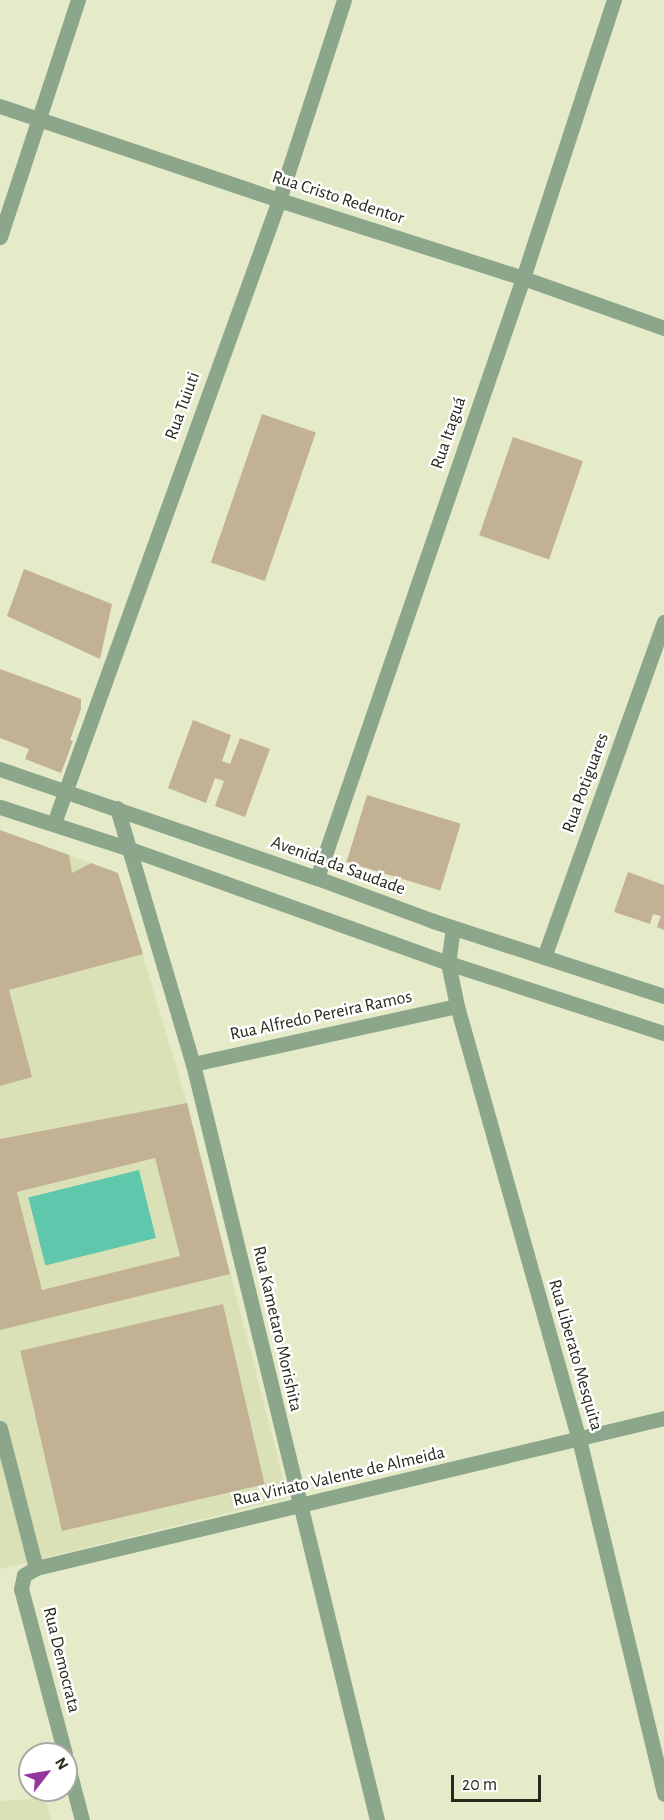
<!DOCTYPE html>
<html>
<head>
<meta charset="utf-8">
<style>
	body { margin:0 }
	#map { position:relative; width:664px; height:1820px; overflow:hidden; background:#e5eac8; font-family:"Alegreya Sans",sans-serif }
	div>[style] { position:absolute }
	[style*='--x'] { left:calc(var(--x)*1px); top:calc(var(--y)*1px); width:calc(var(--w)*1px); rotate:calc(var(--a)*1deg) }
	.built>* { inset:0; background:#dbe1b7 }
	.water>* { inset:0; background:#5fc7ac; transform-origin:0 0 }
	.building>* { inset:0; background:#c2b293; transform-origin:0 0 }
	.pedestrian>* { height:15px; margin:-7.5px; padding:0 7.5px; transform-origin:7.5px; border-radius:7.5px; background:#8ca68b }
	.minor>* { height:15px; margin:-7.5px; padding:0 7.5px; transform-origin:7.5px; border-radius:7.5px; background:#8ca68b }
	.tertiary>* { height:15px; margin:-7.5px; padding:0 7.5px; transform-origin:7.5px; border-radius:7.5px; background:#8ca68b }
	span { translate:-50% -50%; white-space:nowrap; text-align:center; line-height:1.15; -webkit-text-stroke:5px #fff; paint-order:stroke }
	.street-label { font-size:18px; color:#292a1d }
	.north { position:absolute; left:18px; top:1742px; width:60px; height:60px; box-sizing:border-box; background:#fff; border:2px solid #a9aaa5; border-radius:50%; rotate:59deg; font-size:16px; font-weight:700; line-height:24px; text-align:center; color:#292a1d }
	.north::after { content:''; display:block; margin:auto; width:21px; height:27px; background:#95369f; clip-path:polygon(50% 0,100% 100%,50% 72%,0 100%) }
	.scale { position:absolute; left:451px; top:1775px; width:90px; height:27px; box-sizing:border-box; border:3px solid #292a1d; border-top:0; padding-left:8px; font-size:18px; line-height:21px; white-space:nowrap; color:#292a1d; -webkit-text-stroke:4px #fff; paint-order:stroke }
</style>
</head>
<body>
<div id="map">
	<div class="built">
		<div style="clip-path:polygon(0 830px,118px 873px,187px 1103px,288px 1498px,0 1569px)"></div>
		<div style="clip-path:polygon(45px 1798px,51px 1820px,0 1820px,0 1801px)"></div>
	</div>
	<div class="water">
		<div style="left:139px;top:1170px;width:70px;height:114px;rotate:76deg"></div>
	</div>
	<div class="building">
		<div style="left:262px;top:414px;width:57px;height:157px;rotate:19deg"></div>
		<div style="left:513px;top:437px;width:74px;height:104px;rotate:19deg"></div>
		<div style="clip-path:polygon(24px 569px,112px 604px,100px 659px,7px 616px)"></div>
		<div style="clip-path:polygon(0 669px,81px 699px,81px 709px,70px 740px,73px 741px,61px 773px,25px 759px,29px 749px,0 738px)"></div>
		<div style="clip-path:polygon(193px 720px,231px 735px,222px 761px,230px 764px,240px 738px,270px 749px,245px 817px,215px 806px,224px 781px,215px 778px,206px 803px,168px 788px)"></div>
		<div style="left:367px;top:795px;width:98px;height:70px;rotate:17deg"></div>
		<div style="clip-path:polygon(0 830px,69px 855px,72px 873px,91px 863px,118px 873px,143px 954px,9px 990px,32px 1077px,0 1086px)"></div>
		<div style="clip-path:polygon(628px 872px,664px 885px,664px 930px,657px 927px,661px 916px,653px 914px,650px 924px,614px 912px)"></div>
		<div style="clip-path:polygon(evenodd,187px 1103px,230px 1274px,0 1330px,0 1139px,187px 1103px,155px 1158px,180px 1256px,42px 1290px,17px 1192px,155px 1158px)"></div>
		<div style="left:223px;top:1304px;width:185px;height:208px;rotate:77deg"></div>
	</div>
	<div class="pedestrian">
		<div style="--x:0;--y:1428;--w:145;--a:75.6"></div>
	</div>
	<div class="minor">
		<div style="--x:0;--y:106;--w:294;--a:18.6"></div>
		<div style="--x:279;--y:200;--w:256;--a:17.7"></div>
		<div style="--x:523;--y:278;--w:150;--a:19.5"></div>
		<div style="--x:0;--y:237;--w:250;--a:-71.8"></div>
		<div style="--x:117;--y:808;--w:267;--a:73.5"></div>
		<div style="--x:193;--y:1064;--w:778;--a:76.32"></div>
		<div style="--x:54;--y:823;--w:662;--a:-70.14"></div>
		<div style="--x:279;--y:200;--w:210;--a:-72"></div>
		<div style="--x:317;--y:878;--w:634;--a:-71.05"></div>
		<div style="--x:523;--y:278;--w:293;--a:-71.9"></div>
		<div style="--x:453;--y:928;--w:35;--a:98"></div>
		<div style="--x:448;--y:963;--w:44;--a:78.2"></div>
		<div style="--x:457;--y:1006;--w:450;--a:74.3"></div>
		<div style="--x:579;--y:1439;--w:365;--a:76.5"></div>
		<div style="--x:544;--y:957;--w:356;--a:-70.3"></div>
		<div style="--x:193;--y:1064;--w:270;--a:-12.4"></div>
		<div style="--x:65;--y:1754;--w:171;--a:-104.9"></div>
		<div style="--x:21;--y:1589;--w:14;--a:-78"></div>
		<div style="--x:24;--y:1575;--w:14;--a:-30"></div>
		<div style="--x:36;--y:1568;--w:646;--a:-13.43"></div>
		<div style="--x:66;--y:1759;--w:63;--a:75.3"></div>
	</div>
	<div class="tertiary">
		<div style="--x:0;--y:769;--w:335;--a:19"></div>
		<div style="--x:317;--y:878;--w:124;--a:20.3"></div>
		<div style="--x:433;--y:921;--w:243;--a:18"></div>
		<div style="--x:0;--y:807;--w:137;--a:17.9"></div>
		<div style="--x:130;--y:849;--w:338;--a:19.7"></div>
		<div style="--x:448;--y:963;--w:227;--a:18"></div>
	</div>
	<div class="street-label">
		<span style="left:338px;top:198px;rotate:18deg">Rua Cristo Redentor</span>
		<span style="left:183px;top:406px;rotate:-70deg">Rua Tuiuti</span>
		<span style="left:449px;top:433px;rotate:-71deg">Rua Itaguá</span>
		<span style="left:586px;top:783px;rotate:-70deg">Rua Potiguares</span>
		<span style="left:338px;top:866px;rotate:20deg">Avenida da Saudade</span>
		<span style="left:321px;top:1016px;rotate:-12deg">Rua Alfredo Pereira Ramos</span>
		<span style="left:277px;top:1329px;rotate:77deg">Rua Kametaro Morishita</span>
		<span style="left:575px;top:1355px;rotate:74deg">Rua Liberato Mesquita</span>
		<span style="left:339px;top:1477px;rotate:-13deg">Rua Viriato Valente de Almeida</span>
		<span style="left:61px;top:1660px;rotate:76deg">Rua Democrata</span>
	</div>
	<div class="north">N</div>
	<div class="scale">20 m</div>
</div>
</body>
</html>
